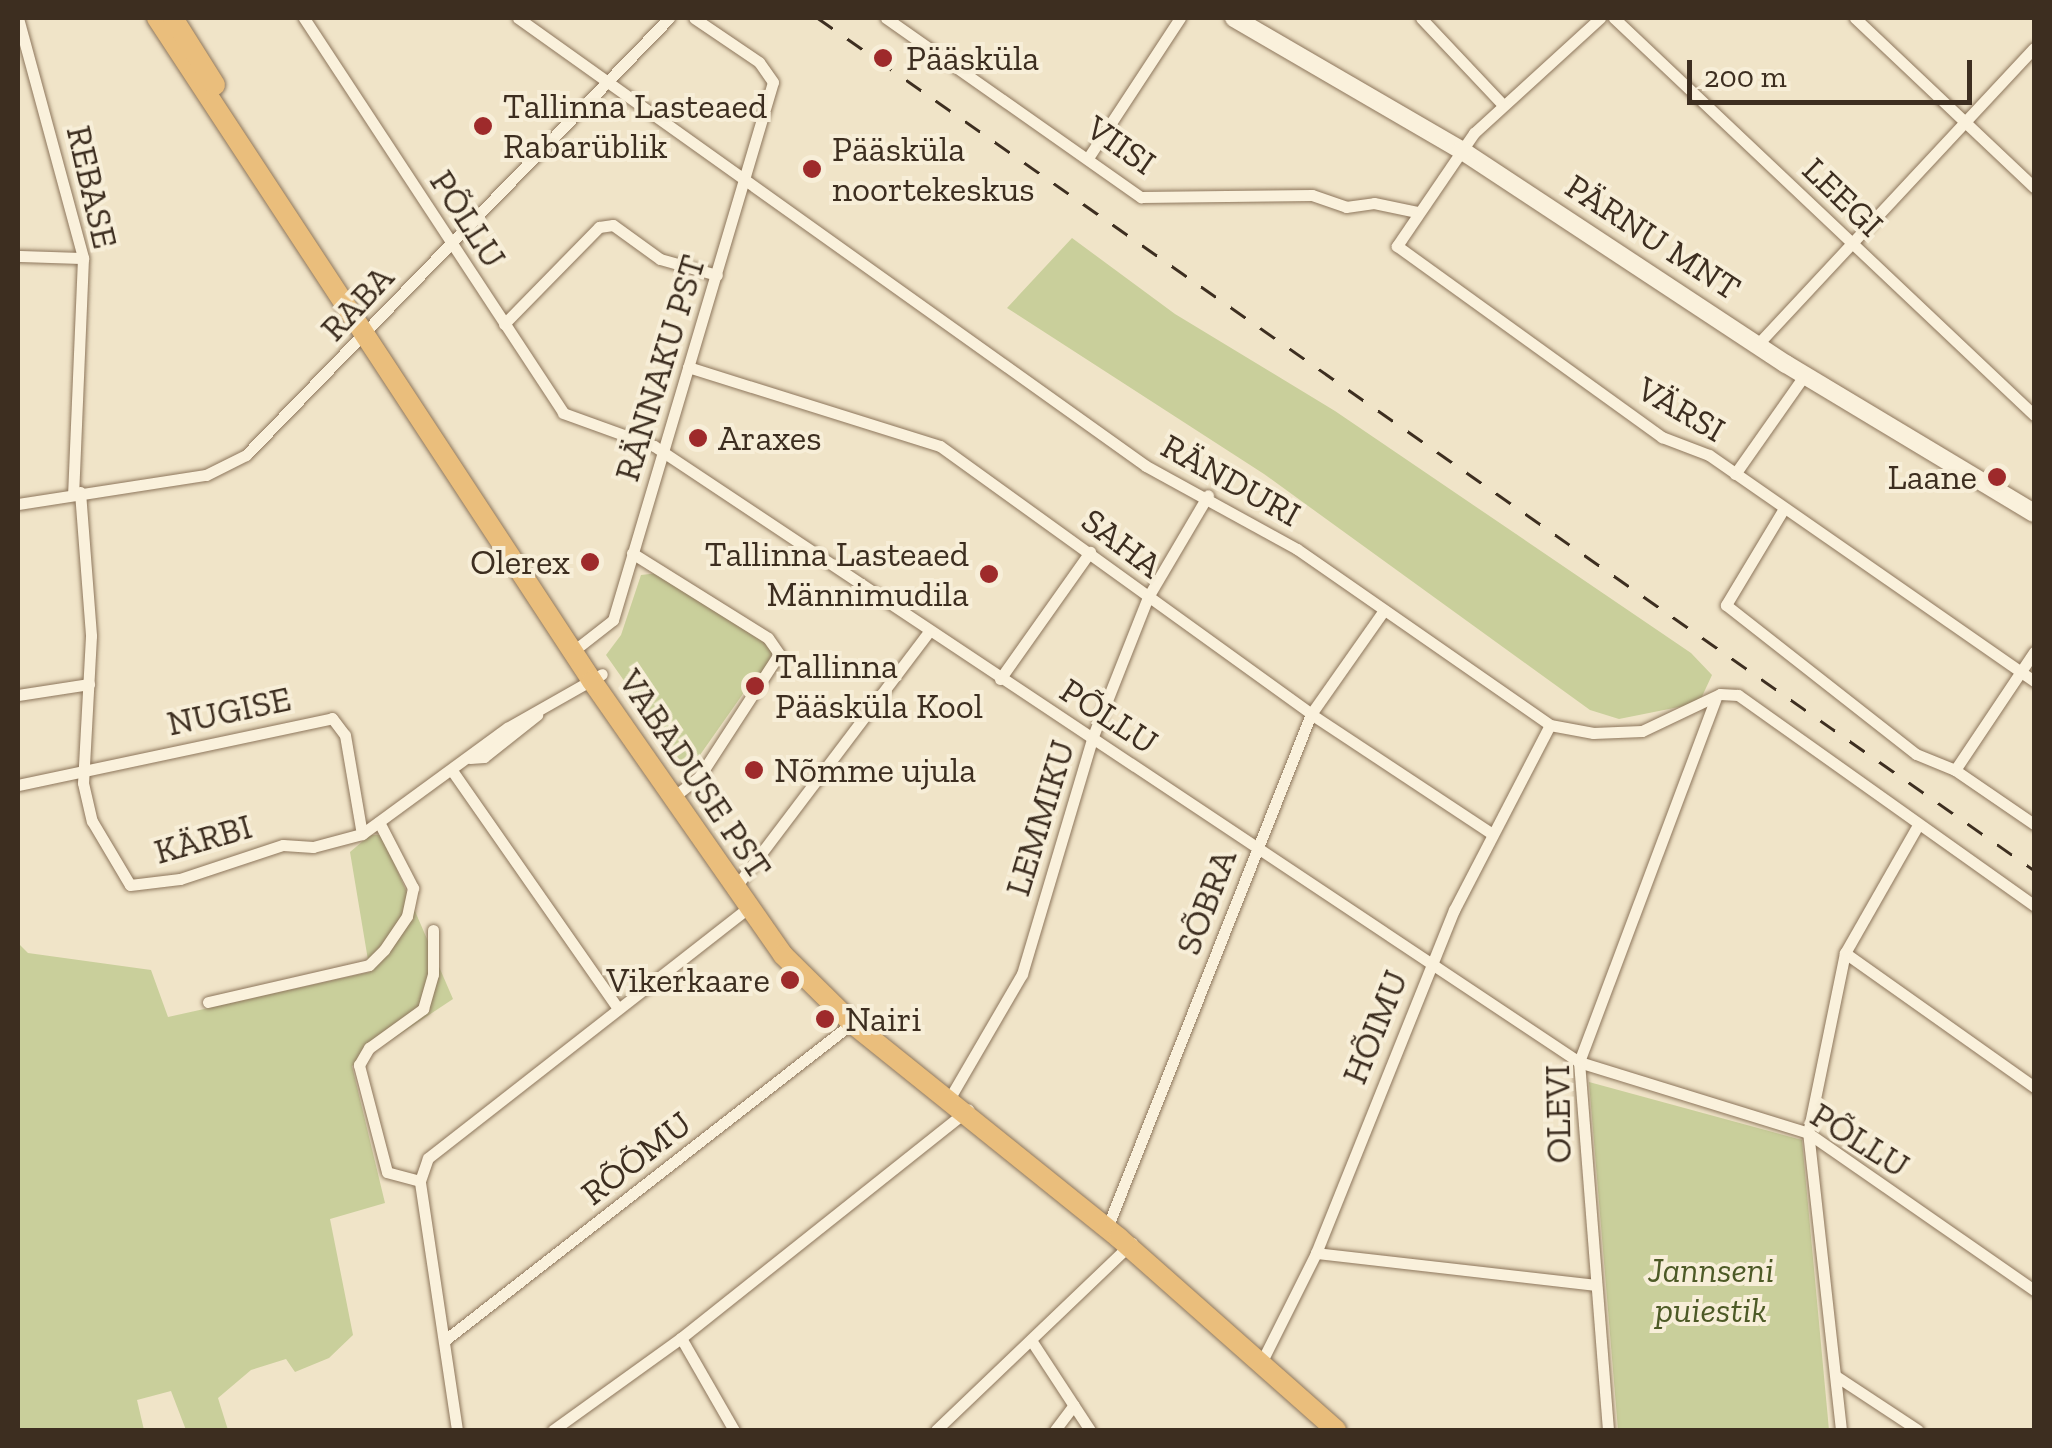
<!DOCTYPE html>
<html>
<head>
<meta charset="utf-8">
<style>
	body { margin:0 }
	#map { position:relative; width:2052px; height:1448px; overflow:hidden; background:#f0e4c8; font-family:"Zilla Slab",serif }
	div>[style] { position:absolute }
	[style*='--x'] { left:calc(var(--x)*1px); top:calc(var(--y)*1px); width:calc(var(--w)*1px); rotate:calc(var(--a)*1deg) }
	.green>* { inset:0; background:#c9cf9b }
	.roads { filter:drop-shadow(0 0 2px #8d765c) drop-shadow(0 0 2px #8d765c) }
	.minor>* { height:11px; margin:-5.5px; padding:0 5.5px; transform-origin:5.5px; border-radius:5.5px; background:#faf1dc }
	.secondary>* { height:18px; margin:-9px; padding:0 9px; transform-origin:9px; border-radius:9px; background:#faf1dc }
	.trunk>* { height:20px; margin:-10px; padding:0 10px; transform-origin:10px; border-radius:10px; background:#eabe7c }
	.rail>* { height:2.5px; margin-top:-1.25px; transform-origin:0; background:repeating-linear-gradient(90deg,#3d2e20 0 18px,transparent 0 36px) }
	.dots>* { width:28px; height:28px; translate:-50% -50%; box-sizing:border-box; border:5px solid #f7eed8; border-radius:50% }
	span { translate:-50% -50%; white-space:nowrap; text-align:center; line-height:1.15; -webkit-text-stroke:8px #f7eed8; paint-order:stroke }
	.poi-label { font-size:35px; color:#3d2e20 }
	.left { translate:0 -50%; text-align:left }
	.right { translate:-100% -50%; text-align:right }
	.street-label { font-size:35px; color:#3d2e20 }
	.park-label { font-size:35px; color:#4d5a26; font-style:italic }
	.frame { position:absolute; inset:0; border:20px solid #3d2e20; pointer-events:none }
	.scale { position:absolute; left:1687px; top:60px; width:285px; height:45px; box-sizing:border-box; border:5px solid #3d2e20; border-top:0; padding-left:12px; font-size:30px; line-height:35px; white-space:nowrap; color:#3d2e20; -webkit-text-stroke:8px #f7eed8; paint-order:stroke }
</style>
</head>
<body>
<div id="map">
	<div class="green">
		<div style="clip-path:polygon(1072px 238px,1175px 314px,1335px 411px,1691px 653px,1712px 675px,1699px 703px,1619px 719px,1590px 710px,1264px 474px,1007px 308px)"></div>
		<div style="clip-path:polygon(658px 573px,774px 649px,758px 685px,752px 681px,688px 772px,606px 655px,621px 635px,641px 575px)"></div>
		<div style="clip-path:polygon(370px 835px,382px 835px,453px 999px,352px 1066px,385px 1203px,330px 1219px,353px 1335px,329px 1358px,295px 1372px,286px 1359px,251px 1370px,218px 1398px,228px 1430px,186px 1430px,171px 1391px,137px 1400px,144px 1430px,18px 1430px,18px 943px,28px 953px,151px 970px,168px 1017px,370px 972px,350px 852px)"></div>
		<div style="clip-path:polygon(1589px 1082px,1802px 1140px,1829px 1430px,1618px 1430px)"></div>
	</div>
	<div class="roads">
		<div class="minor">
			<div style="--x:18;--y:18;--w:249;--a:74.8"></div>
			<div style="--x:83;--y:258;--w:234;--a:92.4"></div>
			<div style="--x:304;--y:18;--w:472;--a:56.7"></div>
			<div style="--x:563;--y:413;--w:97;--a:19.9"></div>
			<div style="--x:654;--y:446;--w:1111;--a:33.66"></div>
			<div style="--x:1579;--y:1062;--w:240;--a:17.2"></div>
			<div style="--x:1808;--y:1133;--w:275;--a:34.8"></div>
			<div style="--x:518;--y:18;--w:771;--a:35.5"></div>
			<div style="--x:1146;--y:466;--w:172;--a:28.8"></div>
			<div style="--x:1297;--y:549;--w:308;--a:34.8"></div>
			<div style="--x:1550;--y:725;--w:44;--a:10.5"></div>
			<div style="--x:1593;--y:733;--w:49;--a:-2.3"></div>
			<div style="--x:1642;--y:731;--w:86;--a:-25.4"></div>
			<div style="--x:1720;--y:694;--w:18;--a:3"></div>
			<div style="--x:1738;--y:695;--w:363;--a:35.4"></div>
			<div style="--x:886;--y:18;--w:312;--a:35.1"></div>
			<div style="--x:1141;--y:197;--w:171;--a:-0.7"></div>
			<div style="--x:1312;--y:195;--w:36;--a:19"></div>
			<div style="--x:1346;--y:207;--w:28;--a:-8"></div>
			<div style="--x:1374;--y:203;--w:44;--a:11.8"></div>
			<div style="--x:1421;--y:18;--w:120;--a:46.7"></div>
			<div style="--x:1600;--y:18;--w:171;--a:137.6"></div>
			<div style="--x:1474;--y:133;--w:137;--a:124.3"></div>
			<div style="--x:1397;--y:246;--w:327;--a:35.8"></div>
			<div style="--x:1662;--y:437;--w:50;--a:21"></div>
			<div style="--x:1709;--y:455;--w:396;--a:34.8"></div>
			<div style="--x:1614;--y:18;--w:578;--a:43.39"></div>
			<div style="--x:1855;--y:18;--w:246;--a:43.4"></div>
			<div style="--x:1088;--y:158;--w:168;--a:-56.7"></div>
			<div style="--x:18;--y:256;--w:65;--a:1.8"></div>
			<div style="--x:504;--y:324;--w:136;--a:-45.6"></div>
			<div style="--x:599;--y:227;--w:14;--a:-8"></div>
			<div style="--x:613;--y:225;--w:58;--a:35.9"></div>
			<div style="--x:660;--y:259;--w:59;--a:15.7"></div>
			<div style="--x:1757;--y:345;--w:406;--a:-47"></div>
			<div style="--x:688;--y:367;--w:264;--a:17.4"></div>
			<div style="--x:940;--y:446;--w:458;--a:35.8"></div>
			<div style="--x:1311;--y:714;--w:214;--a:33.5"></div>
			<div style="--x:1735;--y:474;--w:120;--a:-54.9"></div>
			<div style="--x:80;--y:492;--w:144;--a:85.6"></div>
			<div style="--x:91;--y:636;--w:147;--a:93.1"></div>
			<div style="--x:83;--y:783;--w:39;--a:77"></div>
			<div style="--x:92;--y:821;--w:74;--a:59.3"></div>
			<div style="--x:130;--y:885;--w:50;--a:-6.8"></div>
			<div style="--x:180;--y:879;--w:108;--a:-18.3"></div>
			<div style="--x:283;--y:845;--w:30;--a:4"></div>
			<div style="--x:313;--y:847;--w:51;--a:-14.9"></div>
			<div style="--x:362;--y:834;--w:180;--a:-36.2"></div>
			<div style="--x:507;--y:728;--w:109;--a:-29.6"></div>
			<div style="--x:18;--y:504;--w:190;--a:-8.8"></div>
			<div style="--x:206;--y:475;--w:45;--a:-26.6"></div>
			<div style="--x:246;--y:455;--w:608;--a:-45.93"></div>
			<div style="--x:1783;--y:510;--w:111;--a:121"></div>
			<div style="--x:1726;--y:605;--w:241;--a:38.1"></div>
			<div style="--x:1916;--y:754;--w:42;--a:22.3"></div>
			<div style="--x:1955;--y:770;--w:96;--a:34.4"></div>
			<div style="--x:632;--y:553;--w:160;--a:32"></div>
			<div style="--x:768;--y:638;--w:19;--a:55"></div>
			<div style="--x:779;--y:654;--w:147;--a:123"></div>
			<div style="--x:699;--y:777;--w:36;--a:142"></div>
			<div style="--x:572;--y:652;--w:52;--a:-38"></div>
			<div style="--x:613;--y:620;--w:561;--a:-73.44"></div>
			<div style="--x:773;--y:82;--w:24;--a:-125"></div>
			<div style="--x:759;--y:62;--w:78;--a:-145.9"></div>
			<div style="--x:1000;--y:679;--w:156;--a:-54.7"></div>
			<div style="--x:18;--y:695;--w:72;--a:-8.8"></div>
			<div style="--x:470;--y:758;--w:14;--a:-4"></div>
			<div style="--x:484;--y:757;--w:68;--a:-38.4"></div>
			<div style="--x:1955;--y:770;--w:142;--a:-56.2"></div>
			<div style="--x:453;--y:772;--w:287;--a:55.1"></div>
			<div style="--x:18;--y:785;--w:321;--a:-12"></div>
			<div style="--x:332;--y:718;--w:21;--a:53"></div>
			<div style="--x:345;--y:735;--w:100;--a:80.3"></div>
			<div style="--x:741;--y:880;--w:313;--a:-52.9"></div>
			<div style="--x:1845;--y:953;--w:232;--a:35.3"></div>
			<div style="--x:208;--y:1002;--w:165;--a:-12.9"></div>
			<div style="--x:369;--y:965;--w:21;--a:-45"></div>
			<div style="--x:384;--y:950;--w:41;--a:-55.9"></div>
			<div style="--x:407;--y:916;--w:29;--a:-78"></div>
			<div style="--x:413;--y:888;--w:74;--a:-117.3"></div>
			<div style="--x:948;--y:1101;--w:147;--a:-59.8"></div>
			<div style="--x:1022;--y:974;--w:248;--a:-73.4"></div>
			<div style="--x:1093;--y:736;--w:149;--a:-68.4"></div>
			<div style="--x:1148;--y:597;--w:118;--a:-59.5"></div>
			<div style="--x:420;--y:1181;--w:34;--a:-165"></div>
			<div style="--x:387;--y:1172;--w:111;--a:-104.7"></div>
			<div style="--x:359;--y:1065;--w:20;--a:-60"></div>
			<div style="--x:369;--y:1048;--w:67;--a:-35.8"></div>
			<div style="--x:423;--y:1009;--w:36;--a:-74"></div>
			<div style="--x:433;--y:974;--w:44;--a:-90"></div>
			<div style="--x:1107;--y:1228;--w:553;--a:-68.35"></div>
			<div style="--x:1311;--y:714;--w:127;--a:-54.9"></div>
			<div style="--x:1316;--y:1253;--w:281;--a:6.5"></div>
			<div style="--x:681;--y:1338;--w:106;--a:60.1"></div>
			<div style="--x:445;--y:1340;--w:521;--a:-37.9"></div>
			<div style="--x:1031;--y:1340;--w:108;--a:56.8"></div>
			<div style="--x:1265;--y:1355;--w:114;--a:-63.4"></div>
			<div style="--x:1316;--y:1253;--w:370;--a:-68.1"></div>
			<div style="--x:1454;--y:910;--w:208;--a:-62.6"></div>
			<div style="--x:1836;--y:1376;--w:98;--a:33.4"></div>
			<div style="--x:457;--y:1430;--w:252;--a:-98.5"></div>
			<div style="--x:420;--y:1181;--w:24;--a:-71"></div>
			<div style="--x:428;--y:1158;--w:410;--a:-38"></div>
			<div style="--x:553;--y:1430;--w:158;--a:-35.7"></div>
			<div style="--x:681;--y:1338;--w:367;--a:-38.5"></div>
			<div style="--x:936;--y:1430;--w:271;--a:-43.7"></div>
			<div style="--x:1055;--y:1430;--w:31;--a:-53"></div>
			<div style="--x:1608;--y:1430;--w:369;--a:-94.5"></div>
			<div style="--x:1579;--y:1062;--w:387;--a:-69.4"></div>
			<div style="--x:1841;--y:1430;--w:299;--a:-96.3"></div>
			<div style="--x:1808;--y:1133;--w:184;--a:-78.4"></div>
			<div style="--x:1845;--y:953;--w:147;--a:-60.3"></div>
		</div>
		<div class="secondary">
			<div style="--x:1234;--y:18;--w:263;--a:30.2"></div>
			<div style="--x:1461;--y:150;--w:389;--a:33.4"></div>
			<div style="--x:1786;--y:364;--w:289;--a:31"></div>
		</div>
		<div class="trunk">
			<div style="--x:157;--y:18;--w:793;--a:56.73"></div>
			<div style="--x:592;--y:681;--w:334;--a:55.1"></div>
			<div style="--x:783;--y:955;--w:98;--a:44.6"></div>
			<div style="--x:853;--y:1024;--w:341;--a:38.8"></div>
			<div style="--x:1119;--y:1238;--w:290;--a:41.5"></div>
			<div style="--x:173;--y:18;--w:79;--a:57.9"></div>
		</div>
	</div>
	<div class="rail">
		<div style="--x:818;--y:18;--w:1485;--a:35.02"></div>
	</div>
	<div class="dots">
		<div style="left:883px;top:58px;background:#9e2a2b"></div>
		<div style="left:483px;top:126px;background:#9e2a2b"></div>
		<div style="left:812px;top:169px;background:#9e2a2b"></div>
		<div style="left:698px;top:438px;background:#9e2a2b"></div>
		<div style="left:1997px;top:477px;background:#9e2a2b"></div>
		<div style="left:590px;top:562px;background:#9e2a2b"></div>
		<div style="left:989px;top:574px;background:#9e2a2b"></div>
		<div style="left:755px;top:686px;background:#9e2a2b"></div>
		<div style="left:754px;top:770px;background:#9e2a2b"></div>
		<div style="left:790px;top:980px;background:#9e2a2b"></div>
		<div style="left:825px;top:1019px;background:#9e2a2b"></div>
	</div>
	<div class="poi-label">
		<span class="left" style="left:906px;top:58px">Pääsküla</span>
		<span class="left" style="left:503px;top:126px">Tallinna Lasteaed<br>Rabarüblik</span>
		<span class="left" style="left:832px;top:169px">Pääsküla<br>noortekeskus</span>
		<span class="left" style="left:718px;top:438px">Araxes</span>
		<span class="right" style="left:1977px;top:477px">Laane</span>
		<span class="right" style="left:969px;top:574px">Tallinna Lasteaed<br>Männimudila</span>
		<span class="right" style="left:570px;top:562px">Olerex</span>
		<span class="left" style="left:775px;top:686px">Tallinna<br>Pääsküla Kool</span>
		<span class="left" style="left:774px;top:770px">Nõmme ujula</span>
		<span class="right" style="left:770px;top:980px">Vikerkaare</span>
		<span class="left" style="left:845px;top:1019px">Nairi</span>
	</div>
	<div class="street-label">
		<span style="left:1121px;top:145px;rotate:35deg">VIISI</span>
		<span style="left:92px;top:187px;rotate:77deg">REBASE</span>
		<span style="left:1843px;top:197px;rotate:44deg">LEEGI</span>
		<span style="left:468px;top:219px;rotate:57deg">PÕLLU</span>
		<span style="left:1653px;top:237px;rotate:33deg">PÄRNU MNT</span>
		<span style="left:357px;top:303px;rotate:-47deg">RABA</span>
		<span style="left:660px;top:368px;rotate:-73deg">RÄNNAKU PST</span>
		<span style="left:1681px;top:409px;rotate:30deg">VÄRSI</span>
		<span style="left:1231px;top:480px;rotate:29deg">RÄNDURI</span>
		<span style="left:1122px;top:543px;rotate:37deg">SAHA</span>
		<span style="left:229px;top:711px;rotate:-12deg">NUGISE</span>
		<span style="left:1109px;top:716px;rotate:33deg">PÕLLU</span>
		<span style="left:695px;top:774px;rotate:56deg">VABADUSE PST</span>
		<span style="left:1040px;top:818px;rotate:-73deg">LEMMIKU</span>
		<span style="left:203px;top:839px;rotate:-16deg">KÄRBI</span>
		<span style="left:1206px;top:902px;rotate:-69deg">SÕBRA</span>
		<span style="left:1375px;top:1027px;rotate:-68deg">HÕIMU</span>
		<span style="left:1558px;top:1114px;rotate:-91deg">OLEVI</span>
		<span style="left:1860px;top:1140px;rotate:32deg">PÕLLU</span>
		<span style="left:636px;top:1158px;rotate:-38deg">RÕÕMU</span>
	</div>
	<div class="park-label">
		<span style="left:1711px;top:1290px">Jannseni<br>puiestik</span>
	</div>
	<div class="frame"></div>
	<div class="scale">200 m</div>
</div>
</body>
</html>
